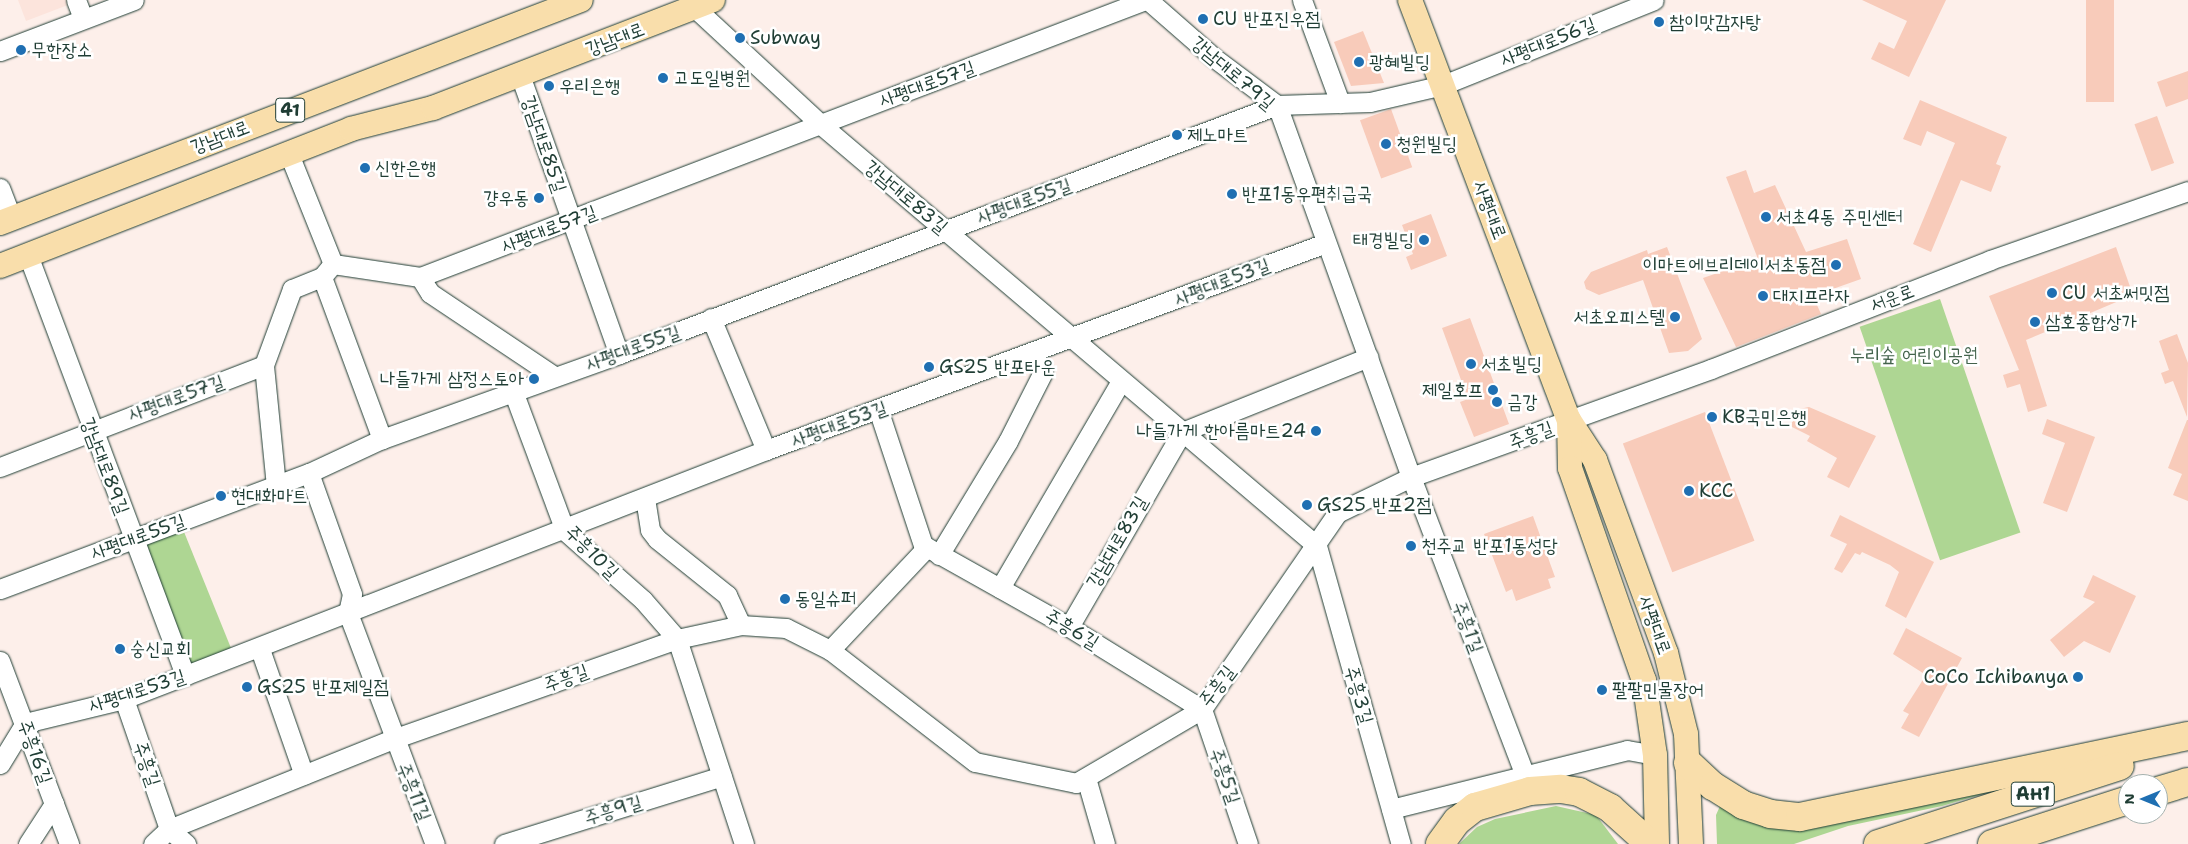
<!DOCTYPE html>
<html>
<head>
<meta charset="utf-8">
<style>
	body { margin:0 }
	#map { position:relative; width:2188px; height:844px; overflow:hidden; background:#fdefea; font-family:"Shantell Sans","Poor Story",sans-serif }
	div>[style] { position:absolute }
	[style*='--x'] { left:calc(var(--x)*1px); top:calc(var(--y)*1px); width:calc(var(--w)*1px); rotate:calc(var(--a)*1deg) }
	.built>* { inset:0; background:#fce4dc }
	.green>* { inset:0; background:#aed693; transform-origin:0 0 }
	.building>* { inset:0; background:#f8cbba; transform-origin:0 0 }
	.roads { filter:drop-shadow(0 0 1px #1f3d34) drop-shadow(0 0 1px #1f3d34) }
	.minor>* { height:19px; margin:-9.5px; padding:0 9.5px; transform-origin:9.5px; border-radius:9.5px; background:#fff }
	.major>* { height:24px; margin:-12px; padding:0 12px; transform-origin:12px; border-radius:12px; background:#f9deab }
	.highway>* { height:28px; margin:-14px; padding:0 14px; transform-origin:14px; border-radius:14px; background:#f9deab }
	.dots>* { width:14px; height:14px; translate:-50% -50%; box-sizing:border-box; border:2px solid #fff; border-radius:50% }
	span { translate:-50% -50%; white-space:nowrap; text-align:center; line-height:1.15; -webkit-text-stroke:5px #fff; paint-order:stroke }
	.shield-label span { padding:1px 4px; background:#fff; border:1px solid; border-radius:4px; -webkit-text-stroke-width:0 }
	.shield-label { font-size:18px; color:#1f3d34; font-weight:700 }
	.poi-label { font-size:19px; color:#1f3d34 }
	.left { translate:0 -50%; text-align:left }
	.right { translate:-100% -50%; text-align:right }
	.street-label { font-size:19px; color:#1f3d34 }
	.park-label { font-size:19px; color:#43634c }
	.north { position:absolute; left:2118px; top:774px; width:50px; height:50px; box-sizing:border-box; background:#fff; border:1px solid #a5b1ae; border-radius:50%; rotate:270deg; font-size:14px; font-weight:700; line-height:20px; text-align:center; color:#1f3d34 }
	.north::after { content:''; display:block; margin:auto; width:18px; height:22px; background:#1f6fb2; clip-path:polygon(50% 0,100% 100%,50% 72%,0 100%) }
</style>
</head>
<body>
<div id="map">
	<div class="built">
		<div style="clip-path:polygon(18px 0,81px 0,26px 21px)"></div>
	</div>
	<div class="green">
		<div style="left:1940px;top:299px;width:247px;height:85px;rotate:71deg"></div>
		<div style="left:180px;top:522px;width:146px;height:46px;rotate:68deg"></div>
		<div style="clip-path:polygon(2006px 787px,1942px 806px,1848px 826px,1794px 844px,1717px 844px,1716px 815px,1720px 806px,1750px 822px,1775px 827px)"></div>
		<div style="clip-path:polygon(1556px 806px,1596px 815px,1618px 844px,1459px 844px,1477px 827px,1495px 819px)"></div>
	</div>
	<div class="building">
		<div style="clip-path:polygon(1862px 0,1946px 0,1909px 77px,1871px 59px,1879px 42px,1894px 49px,1907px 21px)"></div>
		<div style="left:2086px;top:0;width:28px;height:102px"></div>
		<div style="clip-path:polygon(1363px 31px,1384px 83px,1351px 86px,1334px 42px)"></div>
		<div style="clip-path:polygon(2188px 71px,2188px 99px,2166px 107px,2157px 82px)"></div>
		<div style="clip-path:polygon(1920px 100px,2007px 137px,1996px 164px,2001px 166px,1991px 192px,1961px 180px,1931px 252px,1913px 244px,1955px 143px,1927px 131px,1921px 146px,1903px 139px)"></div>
		<div style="left:1391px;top:109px;width:62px;height:33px;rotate:70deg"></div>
		<div style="left:2157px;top:116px;width:50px;height:24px;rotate:70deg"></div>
		<div style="clip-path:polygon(1746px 170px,1754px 193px,1775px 185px,1806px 252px,1847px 239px,1861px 279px,1813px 296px,1821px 314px,1736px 347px,1703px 278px,1758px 259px,1726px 177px)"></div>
		<div style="clip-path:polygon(1431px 214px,1447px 256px,1411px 270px,1406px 257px,1413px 254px,1402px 225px)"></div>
		<div style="clip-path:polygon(1667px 247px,1702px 339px,1688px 351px,1669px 353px,1643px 280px,1599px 295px,1586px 289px,1584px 282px,1591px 272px,1647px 250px,1648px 254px)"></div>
		<div style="clip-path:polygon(2116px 247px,2133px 295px,2026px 340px,2047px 406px,2028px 412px,2020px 384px,2007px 388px,2003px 375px,2019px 370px,1989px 296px)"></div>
		<div style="clip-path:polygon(1470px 318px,1509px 424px,1474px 437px,1460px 402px,1468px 399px,1442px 328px)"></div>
		<div style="clip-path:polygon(2177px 334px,2188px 363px,2187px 417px,2173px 381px,2165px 384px,2161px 373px,2169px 370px,2159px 341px)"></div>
		<div style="clip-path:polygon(1809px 407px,1876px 436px,1849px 488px,1827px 477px,1837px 458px,1807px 441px,1810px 436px,1790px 426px,1799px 409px)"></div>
		<div style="left:1705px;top:412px;width:138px;height:88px;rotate:69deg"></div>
		<div style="clip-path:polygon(2047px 419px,2095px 437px,2067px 512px,2043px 503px,2065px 443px,2042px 434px)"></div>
		<div style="clip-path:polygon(2187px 420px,2188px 420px,2188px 501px,2173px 495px,2182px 474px,2168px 468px)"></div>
		<div style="clip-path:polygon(1840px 515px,1934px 562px,1906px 618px,1885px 606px,1899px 572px,1890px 565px,1862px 552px,1860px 555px,1855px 553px,1842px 573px,1834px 569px,1847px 544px,1830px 536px)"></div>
		<div style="clip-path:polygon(1533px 516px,1555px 577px,1548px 579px,1551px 588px,1516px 601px,1512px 589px,1506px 592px,1484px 534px)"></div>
		<div style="clip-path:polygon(2093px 575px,2136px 596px,2110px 653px,2084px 641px,2064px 657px,2050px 640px,2095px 602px,2083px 597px)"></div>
		<div style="clip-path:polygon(1906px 628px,1962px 658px,1919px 737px,1901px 728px,1909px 714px,1903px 711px,1926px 675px,1893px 654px)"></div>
	</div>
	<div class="roads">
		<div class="minor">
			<div style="--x:76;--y:0;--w:19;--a:69"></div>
			<div style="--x:1148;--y:0;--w:86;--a:41.2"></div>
			<div style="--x:1213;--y:57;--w:80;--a:36.9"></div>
			<div style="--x:1277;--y:105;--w:395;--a:70.2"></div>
			<div style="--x:1411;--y:477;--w:320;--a:69.1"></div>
			<div style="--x:1302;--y:0;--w:110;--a:69.7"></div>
			<div style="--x:695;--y:8;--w:169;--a:42.8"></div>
			<div style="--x:819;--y:123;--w:653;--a:40.34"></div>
			<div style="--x:0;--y:51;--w:143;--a:-20.8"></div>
			<div style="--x:520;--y:75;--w:296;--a:70.5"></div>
			<div style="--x:289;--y:154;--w:118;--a:68.2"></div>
			<div style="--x:0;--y:188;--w:33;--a:69"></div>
			<div style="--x:28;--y:255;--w:449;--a:69.5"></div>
			<div style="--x:333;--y:264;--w:88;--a:8.5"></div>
			<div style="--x:420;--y:277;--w:776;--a:-20.91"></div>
			<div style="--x:322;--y:277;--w:173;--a:69.7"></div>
			<div style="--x:420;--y:277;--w:19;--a:58"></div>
			<div style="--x:430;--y:293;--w:149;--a:33.8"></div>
			<div style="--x:711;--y:318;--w:143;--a:67.4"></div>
			<div style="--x:513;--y:391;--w:149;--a:69.6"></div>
			<div style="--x:565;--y:531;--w:104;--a:41.5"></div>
			<div style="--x:643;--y:600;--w:52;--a:48.9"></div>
			<div style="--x:677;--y:639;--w:216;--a:71.9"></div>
			<div style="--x:878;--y:409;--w:143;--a:71.7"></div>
			<div style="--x:923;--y:545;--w:167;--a:29.3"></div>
			<div style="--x:1069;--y:627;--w:156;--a:31.7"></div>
			<div style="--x:1202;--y:709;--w:143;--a:71.2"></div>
			<div style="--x:0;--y:467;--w:283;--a:-21.1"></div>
			<div style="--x:309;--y:473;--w:128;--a:70.4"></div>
			<div style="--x:352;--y:594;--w:19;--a:102"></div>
			<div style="--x:348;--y:613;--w:247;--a:69.4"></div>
			<div style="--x:276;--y:486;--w:122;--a:-95.7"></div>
			<div style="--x:264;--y:365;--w:81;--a:-69.8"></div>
			<div style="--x:292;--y:289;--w:32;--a:-22"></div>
			<div style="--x:322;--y:277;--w:17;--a:-50"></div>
			<div style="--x:645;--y:498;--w:32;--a:81"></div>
			<div style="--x:650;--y:530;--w:11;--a:52"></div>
			<div style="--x:657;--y:539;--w:90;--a:38.7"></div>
			<div style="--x:727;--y:595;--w:33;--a:65"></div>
			<div style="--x:1317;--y:546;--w:310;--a:74.3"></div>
			<div style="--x:939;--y:555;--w:133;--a:-58.8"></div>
			<div style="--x:1008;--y:441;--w:77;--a:-63.1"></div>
			<div style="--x:1043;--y:372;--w:21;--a:-118"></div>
			<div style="--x:1000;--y:588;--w:240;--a:-59.7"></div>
			<div style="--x:0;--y:589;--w:330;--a:-20.6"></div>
			<div style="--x:309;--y:473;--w:81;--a:-25"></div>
			<div style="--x:382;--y:439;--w:252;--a:-19.7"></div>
			<div style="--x:619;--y:354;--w:704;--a:-20.73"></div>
			<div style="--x:1277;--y:105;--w:93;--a:-1.8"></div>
			<div style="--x:1370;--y:102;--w:75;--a:-13.1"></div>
			<div style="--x:1443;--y:85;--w:227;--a:-21.9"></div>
			<div style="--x:1069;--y:627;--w:225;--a:-59.9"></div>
			<div style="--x:1182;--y:432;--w:201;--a:-21.9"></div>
			<div style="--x:260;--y:649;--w:133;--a:70.8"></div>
			<div style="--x:830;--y:650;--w:141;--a:-46.7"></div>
			<div style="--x:0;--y:661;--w:196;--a:69.3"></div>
			<div style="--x:124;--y:699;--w:138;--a:70.9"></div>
			<div style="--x:169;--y:829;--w:23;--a:41"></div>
			<div style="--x:0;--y:764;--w:48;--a:-58.6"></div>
			<div style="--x:25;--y:723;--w:102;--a:-13.6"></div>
			<div style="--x:124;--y:699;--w:689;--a:-21.2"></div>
			<div style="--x:766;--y:450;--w:597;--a:-20.29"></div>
			<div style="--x:1086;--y:778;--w:69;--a:73.9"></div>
			<div style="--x:1391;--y:809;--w:243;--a:-14"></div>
			<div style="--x:1627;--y:750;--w:28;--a:10"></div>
			<div style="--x:28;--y:844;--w:48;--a:-57"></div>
			<div style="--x:153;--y:844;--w:22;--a:-43"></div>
			<div style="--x:169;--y:829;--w:241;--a:-21.9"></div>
			<div style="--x:393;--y:739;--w:301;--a:-19.4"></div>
			<div style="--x:677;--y:639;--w:66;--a:-12.3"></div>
			<div style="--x:741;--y:625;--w:45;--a:3.8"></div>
			<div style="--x:786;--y:628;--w:49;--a:26.6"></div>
			<div style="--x:830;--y:650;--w:183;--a:37.7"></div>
			<div style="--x:975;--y:762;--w:103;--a:11.7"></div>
			<div style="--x:1076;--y:783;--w:146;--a:-30.4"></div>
			<div style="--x:1202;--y:709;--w:238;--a:-55.4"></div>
			<div style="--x:1337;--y:513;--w:82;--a:-25.9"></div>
			<div style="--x:1411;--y:477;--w:319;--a:-19.8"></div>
			<div style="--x:1711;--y:369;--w:300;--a:-21.3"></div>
			<div style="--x:1990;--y:260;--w:210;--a:-19.2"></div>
			<div style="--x:504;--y:844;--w:228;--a:-17.3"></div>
		</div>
		<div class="major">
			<div style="--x:1410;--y:0;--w:449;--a:69.3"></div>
			<div style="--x:1569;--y:420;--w:48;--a:57"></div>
			<div style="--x:1595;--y:460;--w:206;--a:69.8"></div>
			<div style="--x:1666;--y:653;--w:83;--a:76.1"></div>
			<div style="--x:1686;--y:734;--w:110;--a:87.4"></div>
			<div style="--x:0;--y:223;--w:622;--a:-21"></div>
			<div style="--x:0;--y:266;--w:377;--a:-21.3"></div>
			<div style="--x:351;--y:129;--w:85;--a:-14.4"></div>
			<div style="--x:433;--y:108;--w:300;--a:-21.1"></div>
			<div style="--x:1569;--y:420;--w:48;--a:88.8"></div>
			<div style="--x:1570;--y:468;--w:225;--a:70.8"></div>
			<div style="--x:1644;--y:680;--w:76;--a:81.7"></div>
			<div style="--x:1655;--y:755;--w:89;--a:88.7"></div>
		</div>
		<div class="highway">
			<div style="--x:1688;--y:763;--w:34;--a:43"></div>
			<div style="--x:1713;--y:786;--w:36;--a:32"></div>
			<div style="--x:1743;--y:805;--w:28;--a:18"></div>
			<div style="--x:1770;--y:814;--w:30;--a:6"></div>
			<div style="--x:1800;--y:817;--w:396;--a:-11.8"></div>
			<div style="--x:2158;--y:791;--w:31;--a:-17"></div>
			<div style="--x:1440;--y:844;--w:29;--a:-54"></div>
			<div style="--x:1457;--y:821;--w:23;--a:-38"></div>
			<div style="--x:1475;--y:807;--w:57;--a:-16.2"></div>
			<div style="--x:1530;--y:791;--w:31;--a:-4"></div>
			<div style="--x:1561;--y:789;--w:18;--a:9"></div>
			<div style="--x:1579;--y:792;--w:35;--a:27"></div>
			<div style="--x:1610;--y:808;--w:54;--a:42"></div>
			<div style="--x:1878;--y:844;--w:254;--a:-17.9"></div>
			<div style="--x:1992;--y:844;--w:143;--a:-17.9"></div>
		</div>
	</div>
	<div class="dots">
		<div style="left:1203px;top:19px;background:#1f6fb2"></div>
		<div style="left:1659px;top:22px;background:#1f6fb2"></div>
		<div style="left:740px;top:38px;background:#1f6fb2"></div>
		<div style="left:21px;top:50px;background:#1f6fb2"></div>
		<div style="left:1359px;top:62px;background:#1f6fb2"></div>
		<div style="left:663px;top:78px;background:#1f6fb2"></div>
		<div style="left:549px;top:86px;background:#1f6fb2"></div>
		<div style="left:1177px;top:135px;background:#1f6fb2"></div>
		<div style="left:1386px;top:144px;background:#1f6fb2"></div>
		<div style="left:365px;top:168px;background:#1f6fb2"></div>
		<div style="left:1232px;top:194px;background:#1f6fb2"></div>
		<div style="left:539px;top:198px;background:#1f6fb2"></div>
		<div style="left:1766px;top:217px;background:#1f6fb2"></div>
		<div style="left:1424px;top:240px;background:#1f6fb2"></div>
		<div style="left:1836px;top:265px;background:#1f6fb2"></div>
		<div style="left:2052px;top:293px;background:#1f6fb2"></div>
		<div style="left:1763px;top:296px;background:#1f6fb2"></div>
		<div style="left:1675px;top:317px;background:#1f6fb2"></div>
		<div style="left:2035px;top:322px;background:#1f6fb2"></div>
		<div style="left:1471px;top:364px;background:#1f6fb2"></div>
		<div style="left:929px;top:367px;background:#1f6fb2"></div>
		<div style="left:534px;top:379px;background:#1f6fb2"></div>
		<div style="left:1493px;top:390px;background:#1f6fb2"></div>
		<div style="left:1497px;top:402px;background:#1f6fb2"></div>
		<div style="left:1712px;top:417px;background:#1f6fb2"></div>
		<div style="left:1316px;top:431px;background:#1f6fb2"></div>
		<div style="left:1689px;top:491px;background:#1f6fb2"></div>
		<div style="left:221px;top:496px;background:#1f6fb2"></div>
		<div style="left:1307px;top:505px;background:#1f6fb2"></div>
		<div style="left:1411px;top:546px;background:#1f6fb2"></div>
		<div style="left:785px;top:599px;background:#1f6fb2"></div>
		<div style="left:120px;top:649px;background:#1f6fb2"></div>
		<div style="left:2078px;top:677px;background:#1f6fb2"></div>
		<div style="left:247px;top:687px;background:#1f6fb2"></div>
		<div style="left:1602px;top:690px;background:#1f6fb2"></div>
	</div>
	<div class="shield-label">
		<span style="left:290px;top:110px">41</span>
		<span style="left:2033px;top:794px">AH1</span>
	</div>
	<div class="poi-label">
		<span class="left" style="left:1213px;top:19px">CU 반포진우점</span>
		<span class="left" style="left:1669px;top:22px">참이맛감자탕</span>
		<span class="left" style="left:750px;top:38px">Subway</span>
		<span class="left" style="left:31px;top:50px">무한장소</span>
		<span class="left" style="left:1369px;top:62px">광혜빌딩</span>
		<span class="left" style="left:674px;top:78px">고도일병원</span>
		<span class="left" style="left:559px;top:86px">우리은행</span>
		<span class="left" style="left:1187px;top:135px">제노마트</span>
		<span class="left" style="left:1396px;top:144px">청원빌딩</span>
		<span class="left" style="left:375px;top:168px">신한은행</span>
		<span class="left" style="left:1242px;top:194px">반포1동우편취급국</span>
		<span class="right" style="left:529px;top:198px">걍우동</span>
		<span class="left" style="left:1776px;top:217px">서초4동 주민센터</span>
		<span class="right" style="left:1414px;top:240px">태경빌딩</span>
		<span class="right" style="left:1826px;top:265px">이마트에브리데이서초동점</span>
		<span class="left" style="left:2062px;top:293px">CU 서초써밋점</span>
		<span class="left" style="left:1773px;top:296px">대지프라자</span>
		<span class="right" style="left:1665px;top:317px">서초오피스텔</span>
		<span class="left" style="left:2045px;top:322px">삼호종합상가</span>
		<span class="left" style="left:1481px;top:364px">서초빌딩</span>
		<span class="left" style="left:939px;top:367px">GS25 반포타운</span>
		<span class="right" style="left:524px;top:379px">나들가게 삼정스토아</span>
		<span class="right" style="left:1483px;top:390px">제일호프</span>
		<span class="left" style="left:1507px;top:402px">금강</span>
		<span class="left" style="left:1722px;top:417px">KB국민은행</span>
		<span class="right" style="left:1306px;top:431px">나들가게 한아름마트24</span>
		<span class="left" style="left:1699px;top:491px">KCC</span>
		<span class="left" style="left:231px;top:496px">현대화마트</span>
		<span class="left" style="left:1317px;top:505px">GS25 반포2점</span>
		<span class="left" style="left:1421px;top:546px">천주교 반포1동성당</span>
		<span class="left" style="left:795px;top:599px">동일슈퍼</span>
		<span class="left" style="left:130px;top:649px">숭신교회</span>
		<span class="right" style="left:2068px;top:677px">CoCo Ichibanya</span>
		<span class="left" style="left:257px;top:687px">GS25 반포제일점</span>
		<span class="left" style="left:1612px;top:690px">팔팔민물장어</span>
	</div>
	<div class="street-label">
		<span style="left:615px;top:39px;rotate:-21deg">강남대로</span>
		<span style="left:1548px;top:42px;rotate:-22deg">사평대로56길</span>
		<span style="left:1233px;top:73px;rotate:40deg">강남대로79길</span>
		<span style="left:927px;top:84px;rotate:-20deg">사평대로57길</span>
		<span style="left:220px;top:137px;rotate:-21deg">강남대로</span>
		<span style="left:544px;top:144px;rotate:71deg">강남대로85길</span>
		<span style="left:906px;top:197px;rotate:40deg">강남대로83길</span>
		<span style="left:1024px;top:201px;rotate:-20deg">사평대로55길</span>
		<span style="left:1490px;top:210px;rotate:69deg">사평대로</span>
		<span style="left:549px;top:229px;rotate:-21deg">사평대로57길</span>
		<span style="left:1222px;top:282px;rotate:-21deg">사평대로53길</span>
		<span style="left:1892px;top:298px;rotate:-21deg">서운로</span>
		<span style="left:633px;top:348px;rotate:-20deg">사평대로55길</span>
		<span style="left:176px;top:398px;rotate:-20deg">사평대로57길</span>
		<span style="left:839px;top:424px;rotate:-20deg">사평대로53길</span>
		<span style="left:1531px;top:435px;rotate:-21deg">주흥길</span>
		<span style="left:105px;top:466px;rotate:69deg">강남대로89길</span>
		<span style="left:138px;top:537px;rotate:-20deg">사평대로55길</span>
		<span style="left:1117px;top:542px;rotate:-60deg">강남대로83길</span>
		<span style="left:592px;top:552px;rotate:45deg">주흥10길</span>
		<span style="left:1655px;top:625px;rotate:70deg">사평대로</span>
		<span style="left:1468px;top:627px;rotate:69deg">주흥1길</span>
		<span style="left:1072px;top:629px;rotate:31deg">주흥6길</span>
		<span style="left:566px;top:678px;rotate:-20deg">주흥길</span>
		<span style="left:1217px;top:686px;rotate:-53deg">주흥길</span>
		<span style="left:137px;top:691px;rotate:-18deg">사평대로53길</span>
		<span style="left:1359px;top:695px;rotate:74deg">주흥3길</span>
		<span style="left:35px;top:752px;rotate:70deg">주흥16길</span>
		<span style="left:147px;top:764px;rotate:71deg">주흥길</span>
		<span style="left:1225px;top:776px;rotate:71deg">주흥5길</span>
		<span style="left:414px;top:792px;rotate:68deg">주흥11길</span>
		<span style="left:613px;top:810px;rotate:-17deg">주흥9길</span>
	</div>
	<div class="park-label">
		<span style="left:1914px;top:355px">누리숲 어린이공원</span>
	</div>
	<div class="north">N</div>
</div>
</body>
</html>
